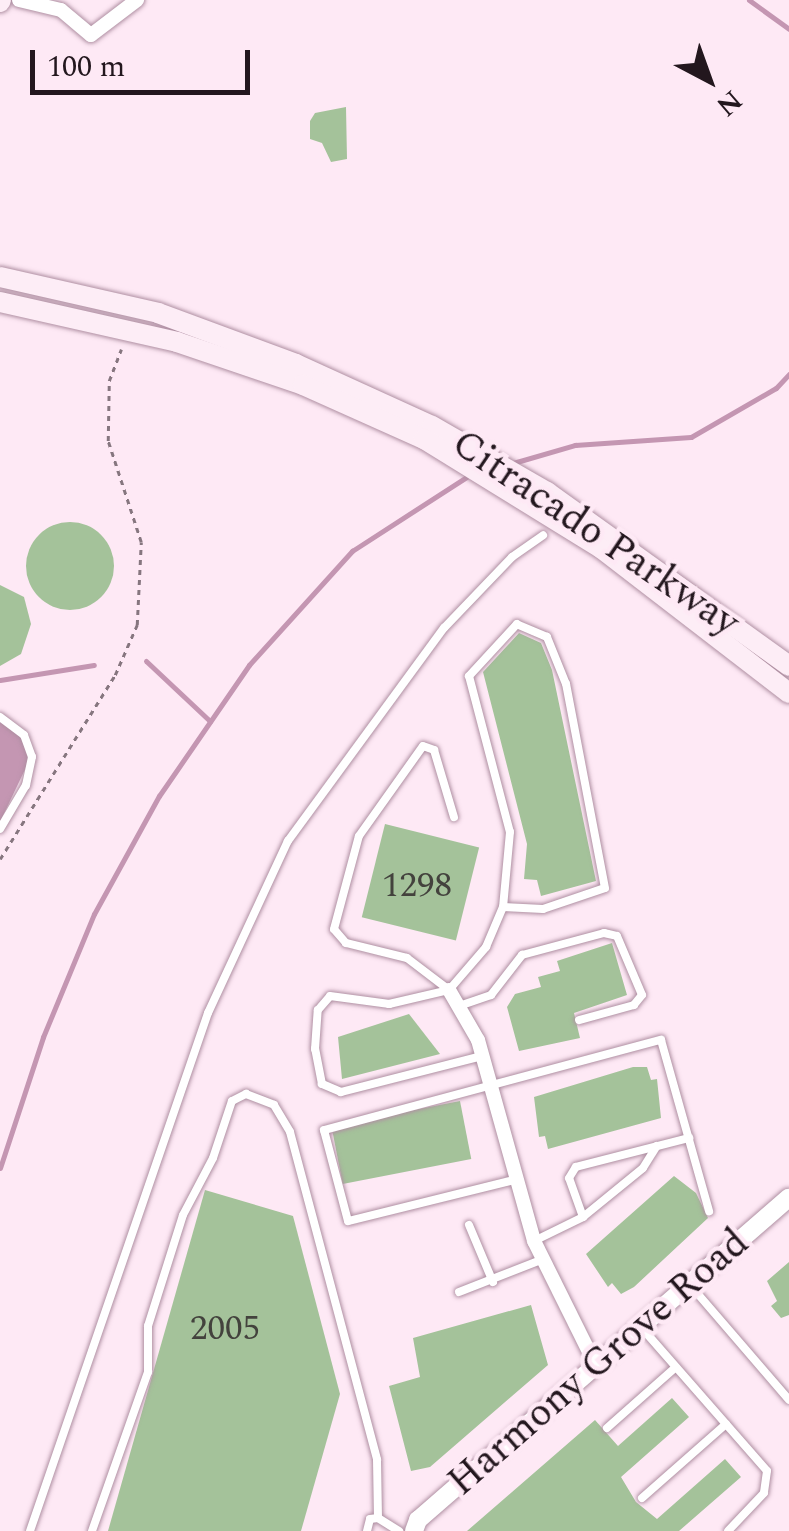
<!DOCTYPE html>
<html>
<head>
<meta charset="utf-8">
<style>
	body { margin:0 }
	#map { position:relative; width:789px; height:1531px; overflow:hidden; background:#fee9f5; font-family:Spectral,serif }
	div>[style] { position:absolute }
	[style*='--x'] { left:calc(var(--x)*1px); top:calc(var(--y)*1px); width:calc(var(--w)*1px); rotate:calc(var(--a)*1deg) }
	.water>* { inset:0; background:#c496b2 }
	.stream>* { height:5px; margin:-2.5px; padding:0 2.5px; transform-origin:2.5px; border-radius:2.5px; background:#c496b2 }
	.building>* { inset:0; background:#a4c29a; transform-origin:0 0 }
	.round { border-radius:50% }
	.path>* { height:2.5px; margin-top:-1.25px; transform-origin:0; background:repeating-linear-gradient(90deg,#86767f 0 5px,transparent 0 10px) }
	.roads { filter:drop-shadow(0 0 2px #af8fa2) drop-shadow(0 0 2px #af8fa2) }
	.service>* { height:8px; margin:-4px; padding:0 4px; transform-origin:4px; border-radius:4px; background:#fff }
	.minor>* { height:14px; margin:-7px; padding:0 7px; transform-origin:7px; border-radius:7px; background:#fff }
	.tertiary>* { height:18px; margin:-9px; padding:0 9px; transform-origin:9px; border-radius:9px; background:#fff }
	.secondary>* { height:20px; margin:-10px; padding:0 10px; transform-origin:10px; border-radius:10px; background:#fdedf6 }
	span { translate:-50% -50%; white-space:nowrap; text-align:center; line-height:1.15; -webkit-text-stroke:9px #fee9f5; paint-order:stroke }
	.number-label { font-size:35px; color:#43423d }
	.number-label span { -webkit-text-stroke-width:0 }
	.street-label { font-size:40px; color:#23171e }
	.north { position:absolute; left:659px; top:30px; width:100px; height:100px; -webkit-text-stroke:8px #fee9f5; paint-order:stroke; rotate:139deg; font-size:28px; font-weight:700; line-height:40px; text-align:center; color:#23171e }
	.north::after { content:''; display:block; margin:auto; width:35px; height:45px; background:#23171e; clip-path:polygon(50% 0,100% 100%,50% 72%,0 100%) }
	.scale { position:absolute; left:30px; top:50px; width:220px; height:45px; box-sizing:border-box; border:5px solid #23171e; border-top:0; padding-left:12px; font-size:30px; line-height:35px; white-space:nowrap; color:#23171e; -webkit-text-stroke:8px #fee9f5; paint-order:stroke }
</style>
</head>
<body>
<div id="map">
	<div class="water">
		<div style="clip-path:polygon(0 720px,21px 734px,30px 759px,0 822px)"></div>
	</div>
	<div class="stream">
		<div style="--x:749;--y:0;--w:49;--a:35.9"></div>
		<div style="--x:513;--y:463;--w:65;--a:-16.2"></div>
		<div style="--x:575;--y:445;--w:116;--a:-3.9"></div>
		<div style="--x:691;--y:437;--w:98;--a:-30"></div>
		<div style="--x:776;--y:388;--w:19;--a:-47"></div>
		<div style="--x:146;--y:661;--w:88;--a:43.2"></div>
		<div style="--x:0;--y:680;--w:95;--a:-9.1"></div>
		<div style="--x:0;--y:1168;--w:138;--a:-71.8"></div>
		<div style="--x:43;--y:1037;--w:133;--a:-67.5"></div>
		<div style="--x:94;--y:914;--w:135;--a:-61.2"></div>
		<div style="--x:159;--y:796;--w:159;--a:-55.5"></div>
		<div style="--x:249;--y:665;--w:154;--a:-47.9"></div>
		<div style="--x:352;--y:551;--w:138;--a:-32.9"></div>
	</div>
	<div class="building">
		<div style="clip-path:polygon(346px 107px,347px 159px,331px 162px,322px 143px,310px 139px,310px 121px,315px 113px)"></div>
		<div class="round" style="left:26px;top:522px;width:88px;height:88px"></div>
		<div style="clip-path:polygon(0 585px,24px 597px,31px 624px,21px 654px,0 666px)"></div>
		<div style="clip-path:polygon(519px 633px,541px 643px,552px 670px,596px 881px,541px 896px,537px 880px,524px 879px,527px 844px,483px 672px)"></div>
		<div style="left:385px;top:824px;width:97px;height:96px;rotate:14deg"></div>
		<div style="clip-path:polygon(612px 943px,627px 995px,574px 1013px,580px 1038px,519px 1051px,507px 1007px,515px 994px,541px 987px,538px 977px,560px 971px,557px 961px)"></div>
		<div style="clip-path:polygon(409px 1014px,440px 1054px,342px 1079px,338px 1037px)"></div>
		<div style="clip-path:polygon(633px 1067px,647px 1067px,651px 1080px,657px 1079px,661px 1118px,548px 1149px,545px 1136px,539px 1137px,534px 1097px)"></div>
		<div style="left:460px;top:1101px;width:59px;height:131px;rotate:79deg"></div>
		<div style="clip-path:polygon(674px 1176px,696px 1193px,708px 1218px,634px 1287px,621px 1294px,612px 1283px,608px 1287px,586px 1254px)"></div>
		<div style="clip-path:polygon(205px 1190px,293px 1216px,340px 1394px,301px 1531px,108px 1531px)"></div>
		<div style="clip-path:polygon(789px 1262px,789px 1315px,781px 1318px,771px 1306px,777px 1301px,767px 1281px)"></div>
		<div style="clip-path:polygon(531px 1305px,548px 1365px,430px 1467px,411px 1471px,389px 1386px,420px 1377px,413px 1338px)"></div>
		<div style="clip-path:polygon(672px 1398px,689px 1417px,621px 1477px,636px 1502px,657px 1519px,725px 1459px,741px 1477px,679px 1531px,467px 1531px,595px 1420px,618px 1446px)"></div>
	</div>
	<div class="path">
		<div style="--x:0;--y:859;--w:217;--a:-58"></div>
		<div style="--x:115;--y:675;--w:55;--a:-66.3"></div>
		<div style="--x:137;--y:625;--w:83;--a:-87.2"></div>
		<div style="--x:141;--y:542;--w:106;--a:-108.1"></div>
		<div style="--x:108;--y:441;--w:60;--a:-89"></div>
		<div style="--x:109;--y:381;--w:34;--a:-69"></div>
	</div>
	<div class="roads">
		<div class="service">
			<div style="--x:0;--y:717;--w:30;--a:37"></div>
			<div style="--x:24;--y:735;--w:23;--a:70"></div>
			<div style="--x:32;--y:757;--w:29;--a:102"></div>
			<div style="--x:26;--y:785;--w:51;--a:120.6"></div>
			<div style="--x:449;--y:990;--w:53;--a:-142.7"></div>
			<div style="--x:407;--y:958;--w:63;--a:-166.2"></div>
			<div style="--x:346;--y:943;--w:18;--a:-131"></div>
			<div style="--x:334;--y:929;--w:96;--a:-75"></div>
			<div style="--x:359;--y:836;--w:110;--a:-54.6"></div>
			<div style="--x:423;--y:746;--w:12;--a:20"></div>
			<div style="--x:434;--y:750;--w:70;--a:73.4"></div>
			<div style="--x:459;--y:1006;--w:34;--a:-19"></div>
			<div style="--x:491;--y:995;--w:51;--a:-52.2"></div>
			<div style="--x:522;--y:955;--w:85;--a:-15"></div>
			<div style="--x:604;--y:933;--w:13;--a:13"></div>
			<div style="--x:617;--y:936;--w:64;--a:67"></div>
			<div style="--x:642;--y:995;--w:13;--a:129"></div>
			<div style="--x:634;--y:1005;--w:57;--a:164.7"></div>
			<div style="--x:482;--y:1056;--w:146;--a:165.7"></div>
			<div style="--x:341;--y:1092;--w:21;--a:-157"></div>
			<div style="--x:322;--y:1084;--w:36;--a:-101"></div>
			<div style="--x:315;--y:1049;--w:39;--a:-86"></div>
			<div style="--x:318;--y:1010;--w:18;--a:-49"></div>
			<div style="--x:330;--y:996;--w:60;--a:7.7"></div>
			<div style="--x:389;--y:1004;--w:62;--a:-13.1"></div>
			<div style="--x:449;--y:990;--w:57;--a:-49.3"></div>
			<div style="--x:486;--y:947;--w:43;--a:-67"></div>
			<div style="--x:503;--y:907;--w:40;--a:2.9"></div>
			<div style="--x:543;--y:909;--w:65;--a:-18.7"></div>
			<div style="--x:605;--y:888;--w:208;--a:-100.8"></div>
			<div style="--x:566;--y:684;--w:51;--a:-112"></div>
			<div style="--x:547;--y:637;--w:33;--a:-157"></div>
			<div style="--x:517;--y:624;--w:71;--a:132.7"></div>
			<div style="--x:469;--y:676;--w:161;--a:75.3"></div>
			<div style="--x:510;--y:832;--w:75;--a:95.3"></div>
			<div style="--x:514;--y:1180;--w:171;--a:166.1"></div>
			<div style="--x:348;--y:1221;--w:94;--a:-104.8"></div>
			<div style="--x:324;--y:1130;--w:349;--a:-15"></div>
			<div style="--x:661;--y:1040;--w:178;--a:74.3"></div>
			<div style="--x:583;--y:1217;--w:77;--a:-39.2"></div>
			<div style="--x:643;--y:1168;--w:26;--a:-58"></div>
			<div style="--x:469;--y:1225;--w:62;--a:67.2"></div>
			<div style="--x:534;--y:1241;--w:55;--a:-26.1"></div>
			<div style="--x:583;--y:1217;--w:41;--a:-109.7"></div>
			<div style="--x:569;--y:1178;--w:13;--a:-58"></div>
			<div style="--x:576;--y:1167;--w:117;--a:-14.4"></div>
			<div style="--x:691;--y:1286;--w:150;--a:49.3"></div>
			<div style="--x:459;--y:1292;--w:90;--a:-21.4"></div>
			<div style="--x:641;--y:1327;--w:191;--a:48.8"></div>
			<div style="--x:767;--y:1471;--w:22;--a:98"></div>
			<div style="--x:764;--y:1493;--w:52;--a:133.5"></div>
			<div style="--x:607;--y:1428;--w:92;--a:-41.5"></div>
			<div style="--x:642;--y:1498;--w:112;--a:-41.4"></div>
			<div style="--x:30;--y:1531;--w:548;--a:-71.04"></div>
			<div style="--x:208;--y:1013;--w:190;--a:-65.1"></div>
			<div style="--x:288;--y:841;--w:264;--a:-53.8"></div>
			<div style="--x:444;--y:628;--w:98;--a:-46.2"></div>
			<div style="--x:512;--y:557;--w:38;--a:-35"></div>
			<div style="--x:92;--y:1531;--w:169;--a:-70.6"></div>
			<div style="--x:148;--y:1372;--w:46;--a:-90"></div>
			<div style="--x:148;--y:1326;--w:116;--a:-72.5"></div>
			<div style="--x:183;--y:1215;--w:64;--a:-62.2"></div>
			<div style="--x:213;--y:1158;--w:60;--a:-71.6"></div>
			<div style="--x:232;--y:1101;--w:16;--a:-27"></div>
			<div style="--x:246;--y:1094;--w:30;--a:21"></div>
			<div style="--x:274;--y:1105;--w:31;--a:59"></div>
			<div style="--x:290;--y:1132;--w:339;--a:75.1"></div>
			<div style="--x:377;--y:1460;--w:58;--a:89"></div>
			<div style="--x:367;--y:1531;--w:12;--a:-76"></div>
			<div style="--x:370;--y:1519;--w:8;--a:-7"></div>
			<div style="--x:378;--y:1518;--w:25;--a:32"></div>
		</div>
		<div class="minor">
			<div style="--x:19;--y:0;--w:43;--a:13.4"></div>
			<div style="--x:61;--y:10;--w:39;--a:40"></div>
			<div style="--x:91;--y:35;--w:58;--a:-37.3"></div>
			<div style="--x:449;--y:990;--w:58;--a:59.9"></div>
			<div style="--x:478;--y:1040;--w:209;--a:74.4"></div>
			<div style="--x:534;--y:1241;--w:140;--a:63.6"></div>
		</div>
		<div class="tertiary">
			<div style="--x:414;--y:1531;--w:12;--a:-70"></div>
			<div style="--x:418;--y:1520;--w:491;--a:-41"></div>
		</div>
		<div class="secondary">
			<div style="--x:0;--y:2;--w:2;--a:-63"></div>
			<div style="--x:0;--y:277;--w:162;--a:12.8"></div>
			<div style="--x:158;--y:313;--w:147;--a:20.3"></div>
			<div style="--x:296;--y:364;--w:149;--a:24.5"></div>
			<div style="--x:432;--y:426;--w:133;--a:29.9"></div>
			<div style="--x:547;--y:492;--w:298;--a:35.7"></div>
			<div style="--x:0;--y:302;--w:181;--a:12.7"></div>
			<div style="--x:177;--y:342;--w:133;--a:18.8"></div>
			<div style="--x:303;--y:385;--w:133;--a:24.1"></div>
			<div style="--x:424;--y:439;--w:209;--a:31.7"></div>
			<div style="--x:602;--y:549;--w:236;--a:37.6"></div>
		</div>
	</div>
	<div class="number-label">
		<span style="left:417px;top:886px">1298</span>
		<span style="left:225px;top:1329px">2005</span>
	</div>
	<div class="street-label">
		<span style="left:595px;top:534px;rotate:34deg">Citracado Parkway</span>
		<span style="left:599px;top:1363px;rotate:-41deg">Harmony Grove Road</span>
	</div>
	<div class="north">N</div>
	<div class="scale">100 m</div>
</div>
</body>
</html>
